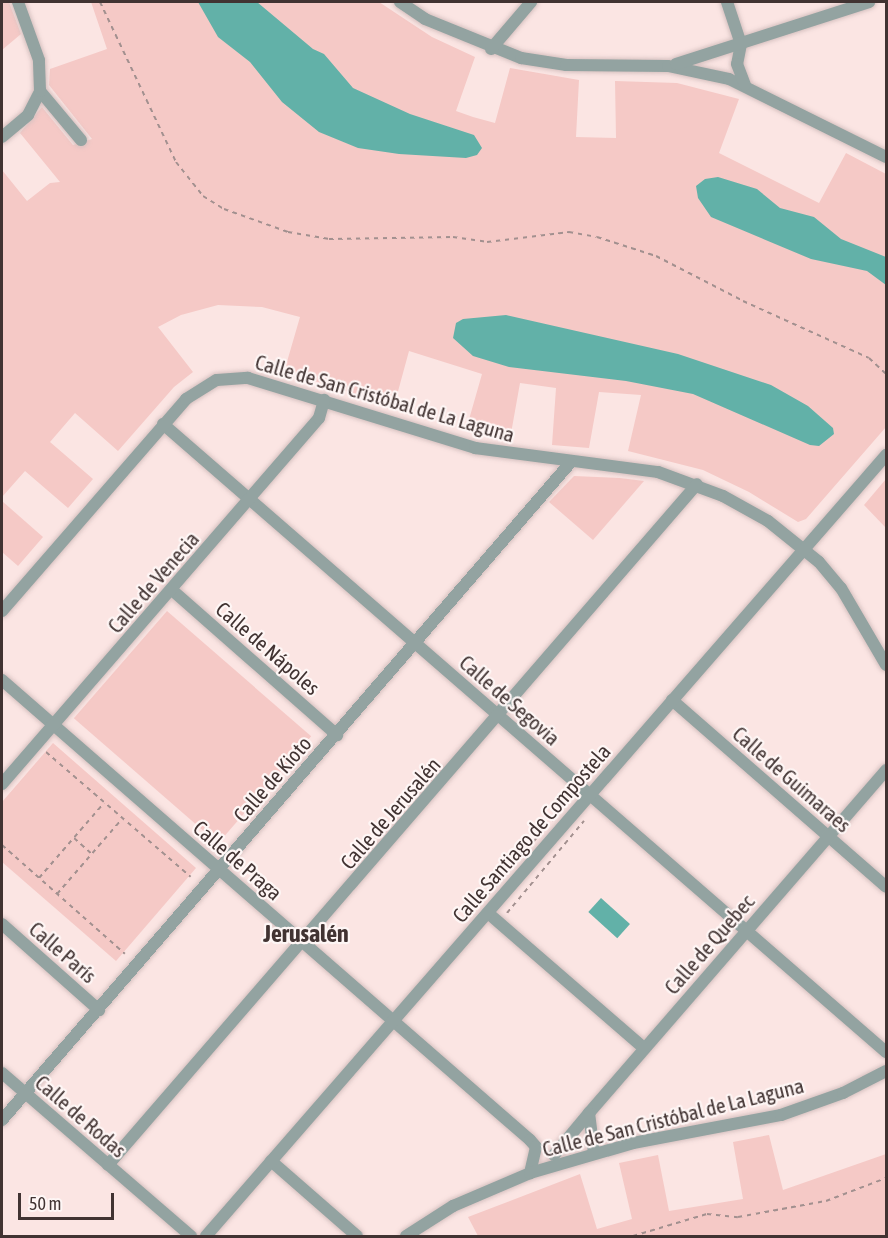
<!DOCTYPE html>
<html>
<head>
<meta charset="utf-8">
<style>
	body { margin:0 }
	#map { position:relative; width:888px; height:1238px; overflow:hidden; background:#fbe5e3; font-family:"Asap Condensed",sans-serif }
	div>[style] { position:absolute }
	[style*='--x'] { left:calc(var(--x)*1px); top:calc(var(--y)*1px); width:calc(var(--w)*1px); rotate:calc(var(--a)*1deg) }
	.green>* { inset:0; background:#f5c9c6; transform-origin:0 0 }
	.water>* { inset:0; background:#62b1a8; transform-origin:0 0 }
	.path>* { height:2px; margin-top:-1px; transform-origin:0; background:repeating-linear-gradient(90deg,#a2908f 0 4.5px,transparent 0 9px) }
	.roads { filter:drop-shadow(0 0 2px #d6c1c0) drop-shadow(0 0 2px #d6c1c0) }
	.minor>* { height:12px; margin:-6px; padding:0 6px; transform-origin:6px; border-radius:6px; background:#93a3a1 }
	span { translate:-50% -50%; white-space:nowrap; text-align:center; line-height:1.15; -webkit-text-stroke:4.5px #fef6f5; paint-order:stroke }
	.street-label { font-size:21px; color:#413332 }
	.quarter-label { font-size:24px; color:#413332; font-weight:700 }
	.frame { position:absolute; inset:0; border:3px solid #413332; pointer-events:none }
	.scale { position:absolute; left:18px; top:1193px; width:96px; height:27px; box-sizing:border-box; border:3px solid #413332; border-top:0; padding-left:8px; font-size:18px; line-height:21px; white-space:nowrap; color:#413332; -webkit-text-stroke:4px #fef6f5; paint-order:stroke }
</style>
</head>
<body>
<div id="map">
	<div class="green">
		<div style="clip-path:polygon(2px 2px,9px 2px,21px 34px,2px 50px)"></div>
		<div style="clip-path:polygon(91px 2px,379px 2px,432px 37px,475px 57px,456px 111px,473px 117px,495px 123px,510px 68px,579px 80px,576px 137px,616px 138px,615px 81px,677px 83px,739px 99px,719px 153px,819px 203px,846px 153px,886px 174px,886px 427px,806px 519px,798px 522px,749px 492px,703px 470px,628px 451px,641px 395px,599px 392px,589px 448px,552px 445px,556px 388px,520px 383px,510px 439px,489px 435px,466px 430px,482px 374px,409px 351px,394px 406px,284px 372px,300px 317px,262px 307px,218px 305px,181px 315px,158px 327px,193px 372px,174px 387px,118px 451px,75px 413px,50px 442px,93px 479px,68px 508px,25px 471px,2px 497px,2px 170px,27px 201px,50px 183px,60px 182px,20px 133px,42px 107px,73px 145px,92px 139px,49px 85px,50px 69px,107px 49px)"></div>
		<div style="clip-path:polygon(574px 476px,620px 478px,644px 481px,593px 540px,549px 502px)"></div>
		<div style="clip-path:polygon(886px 479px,886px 528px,864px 505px)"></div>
		<div style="clip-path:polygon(2px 501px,43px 537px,18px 566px,2px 552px)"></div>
		<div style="left:167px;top:611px;width:191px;height:142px;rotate:41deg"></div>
		<div style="clip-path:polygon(53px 743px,196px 868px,116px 961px,2px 862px,2px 802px)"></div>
		<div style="clip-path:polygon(769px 1135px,783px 1190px,886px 1154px,886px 1236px,478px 1236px,468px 1217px,580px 1174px,597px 1229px,632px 1219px,619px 1163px,658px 1155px,669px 1211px,743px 1199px,733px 1142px)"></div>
	</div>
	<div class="water">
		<div style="clip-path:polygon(198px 2px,257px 2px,313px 49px,324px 54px,353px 88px,410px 114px,474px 135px,482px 148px,477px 155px,466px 158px,399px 154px,358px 148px,319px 132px,282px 102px,250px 62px,218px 37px)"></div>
		<div style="clip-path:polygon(718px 177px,757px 189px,780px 208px,814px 217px,841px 239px,886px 257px,886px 285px,867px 271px,811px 259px,711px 217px,698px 198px,696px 186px,705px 179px)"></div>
		<div style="clip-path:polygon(506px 315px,678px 354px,771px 385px,808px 406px,833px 428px,834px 434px,819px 446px,810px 445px,693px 394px,626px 381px,509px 367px,473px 356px,453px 338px,456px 323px,463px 319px)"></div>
		<div style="left:601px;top:898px;width:39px;height:19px;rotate:42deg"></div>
	</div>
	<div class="path">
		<div style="--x:100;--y:2;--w:177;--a:64.6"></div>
		<div style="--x:176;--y:162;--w:43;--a:51.5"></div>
		<div style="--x:203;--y:196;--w:25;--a:32"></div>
		<div style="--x:224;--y:209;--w:68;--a:19.8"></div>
		<div style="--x:288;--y:232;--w:42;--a:9.7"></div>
		<div style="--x:329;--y:239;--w:124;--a:-0.9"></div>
		<div style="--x:453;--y:237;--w:34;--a:8"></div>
		<div style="--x:487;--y:242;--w:83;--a:-7"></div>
		<div style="--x:569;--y:232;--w:28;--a:10"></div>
		<div style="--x:597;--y:237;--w:62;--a:17.9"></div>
		<div style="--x:656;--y:256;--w:98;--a:27.3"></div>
		<div style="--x:743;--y:301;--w:138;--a:24.3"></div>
		<div style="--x:869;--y:358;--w:23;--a:43"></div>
		<div style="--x:886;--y:395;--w:7;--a:90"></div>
		<div style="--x:46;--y:752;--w:191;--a:40.8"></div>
		<div style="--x:74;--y:838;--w:24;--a:42"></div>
		<div style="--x:2;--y:845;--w:164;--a:41.5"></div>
		<div style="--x:39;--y:878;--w:99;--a:-49.1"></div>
		<div style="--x:57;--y:894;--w:99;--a:-49.1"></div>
		<div style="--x:507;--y:913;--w:120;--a:-50.1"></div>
		<div style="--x:469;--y:916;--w:147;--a:-49.1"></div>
		<div style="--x:633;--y:1236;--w:77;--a:-16.6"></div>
		<div style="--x:707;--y:1214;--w:31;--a:6"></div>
		<div style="--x:738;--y:1217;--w:89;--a:-10.3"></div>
		<div style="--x:826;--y:1201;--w:64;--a:-21"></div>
	</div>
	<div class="roads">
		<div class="minor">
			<div style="--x:400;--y:2;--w:30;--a:34"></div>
			<div style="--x:425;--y:19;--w:104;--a:22.1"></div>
			<div style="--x:521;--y:58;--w:46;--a:8.8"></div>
			<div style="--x:566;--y:65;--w:102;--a:0.6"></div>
			<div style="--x:668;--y:66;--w:62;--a:12"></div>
			<div style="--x:729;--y:79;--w:175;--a:26.4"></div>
			<div style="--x:727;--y:2;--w:44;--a:71.6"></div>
			<div style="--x:741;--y:44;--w:20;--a:101"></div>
			<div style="--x:737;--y:64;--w:22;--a:69"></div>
			<div style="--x:491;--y:49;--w:62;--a:-49.6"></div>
			<div style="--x:676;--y:64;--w:203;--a:-17.8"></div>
			<div style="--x:40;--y:91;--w:64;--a:50.1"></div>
			<div style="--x:2;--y:137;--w:34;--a:-40"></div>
			<div style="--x:28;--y:115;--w:27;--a:-63"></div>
			<div style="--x:40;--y:91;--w:31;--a:-92"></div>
			<div style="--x:39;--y:60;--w:62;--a:-109.9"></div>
			<div style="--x:163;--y:424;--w:958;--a:40.98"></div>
			<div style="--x:172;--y:590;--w:220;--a:41.3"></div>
			<div style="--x:2;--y:611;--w:281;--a:-49"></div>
			<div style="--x:186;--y:399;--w:36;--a:-32"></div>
			<div style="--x:217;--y:380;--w:31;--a:-4"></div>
			<div style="--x:248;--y:378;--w:238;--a:17.1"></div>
			<div style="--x:475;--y:448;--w:185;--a:7.5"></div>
			<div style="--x:658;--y:472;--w:69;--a:20.3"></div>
			<div style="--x:723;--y:496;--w:51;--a:29.1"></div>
			<div style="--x:768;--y:521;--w:65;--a:38.8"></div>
			<div style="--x:819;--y:562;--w:34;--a:50"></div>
			<div style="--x:841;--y:588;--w:89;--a:59.7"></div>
			<div style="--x:2;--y:680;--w:700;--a:41.06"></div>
			<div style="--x:530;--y:1140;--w:9;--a:49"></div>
			<div style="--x:536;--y:1147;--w:27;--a:103"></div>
			<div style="--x:672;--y:700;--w:284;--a:41.1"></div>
			<div style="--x:2;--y:784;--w:484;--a:-49.1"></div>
			<div style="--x:319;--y:418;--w:19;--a:-74"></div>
			<div style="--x:488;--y:913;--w:206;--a:40.9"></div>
			<div style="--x:2;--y:924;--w:130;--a:41.6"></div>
			<div style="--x:2;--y:1073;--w:250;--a:40.8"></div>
			<div style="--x:2;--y:1120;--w:870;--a:-49.15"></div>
			<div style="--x:594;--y:1153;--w:40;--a:-97.1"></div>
			<div style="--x:589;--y:1113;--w:454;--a:-49.1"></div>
			<div style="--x:554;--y:1155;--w:55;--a:-50.2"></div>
			<div style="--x:271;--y:1161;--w:114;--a:41.1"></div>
			<div style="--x:108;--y:1165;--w:900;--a:-49.14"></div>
			<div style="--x:206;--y:1236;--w:1036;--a:-48.95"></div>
			<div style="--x:406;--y:1236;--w:56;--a:-32.6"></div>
			<div style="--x:453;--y:1206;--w:84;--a:-23.2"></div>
			<div style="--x:530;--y:1173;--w:107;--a:-16.2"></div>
			<div style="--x:633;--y:1143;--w:151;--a:-10.7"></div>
			<div style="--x:781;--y:1115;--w:66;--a:-19.5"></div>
			<div style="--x:843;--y:1093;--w:48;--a:-27.1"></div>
		</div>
	</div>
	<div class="street-label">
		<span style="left:385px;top:398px;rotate:16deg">Calle de San Cristóbal de La Laguna</span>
		<span style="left:153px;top:582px;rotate:-49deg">Calle de Venecia</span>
		<span style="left:268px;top:648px;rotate:41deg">Calle de Nápoles</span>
		<span style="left:510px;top:700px;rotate:41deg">Calle de Segovia</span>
		<span style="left:272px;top:779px;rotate:-49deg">Calle de Kioto</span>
		<span style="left:792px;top:779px;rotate:41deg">Calle de Guimaraes</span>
		<span style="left:390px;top:813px;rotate:-49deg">Calle de Jerusalén</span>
		<span style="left:531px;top:833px;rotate:-49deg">Calle Santiago de Compostela</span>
		<span style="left:238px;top:860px;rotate:41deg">Calle de Praga</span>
		<span style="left:709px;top:944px;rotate:-49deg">Calle de Quebec</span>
		<span style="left:63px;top:952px;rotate:41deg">Calle París</span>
		<span style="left:81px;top:1116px;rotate:41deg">Calle de Rodas</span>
		<span style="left:673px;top:1117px;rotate:-14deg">Calle de San Cristóbal de La Laguna</span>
	</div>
	<div class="quarter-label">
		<span style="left:306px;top:934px">Jerusalén</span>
	</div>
	<div class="frame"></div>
	<div class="scale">50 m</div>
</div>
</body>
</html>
